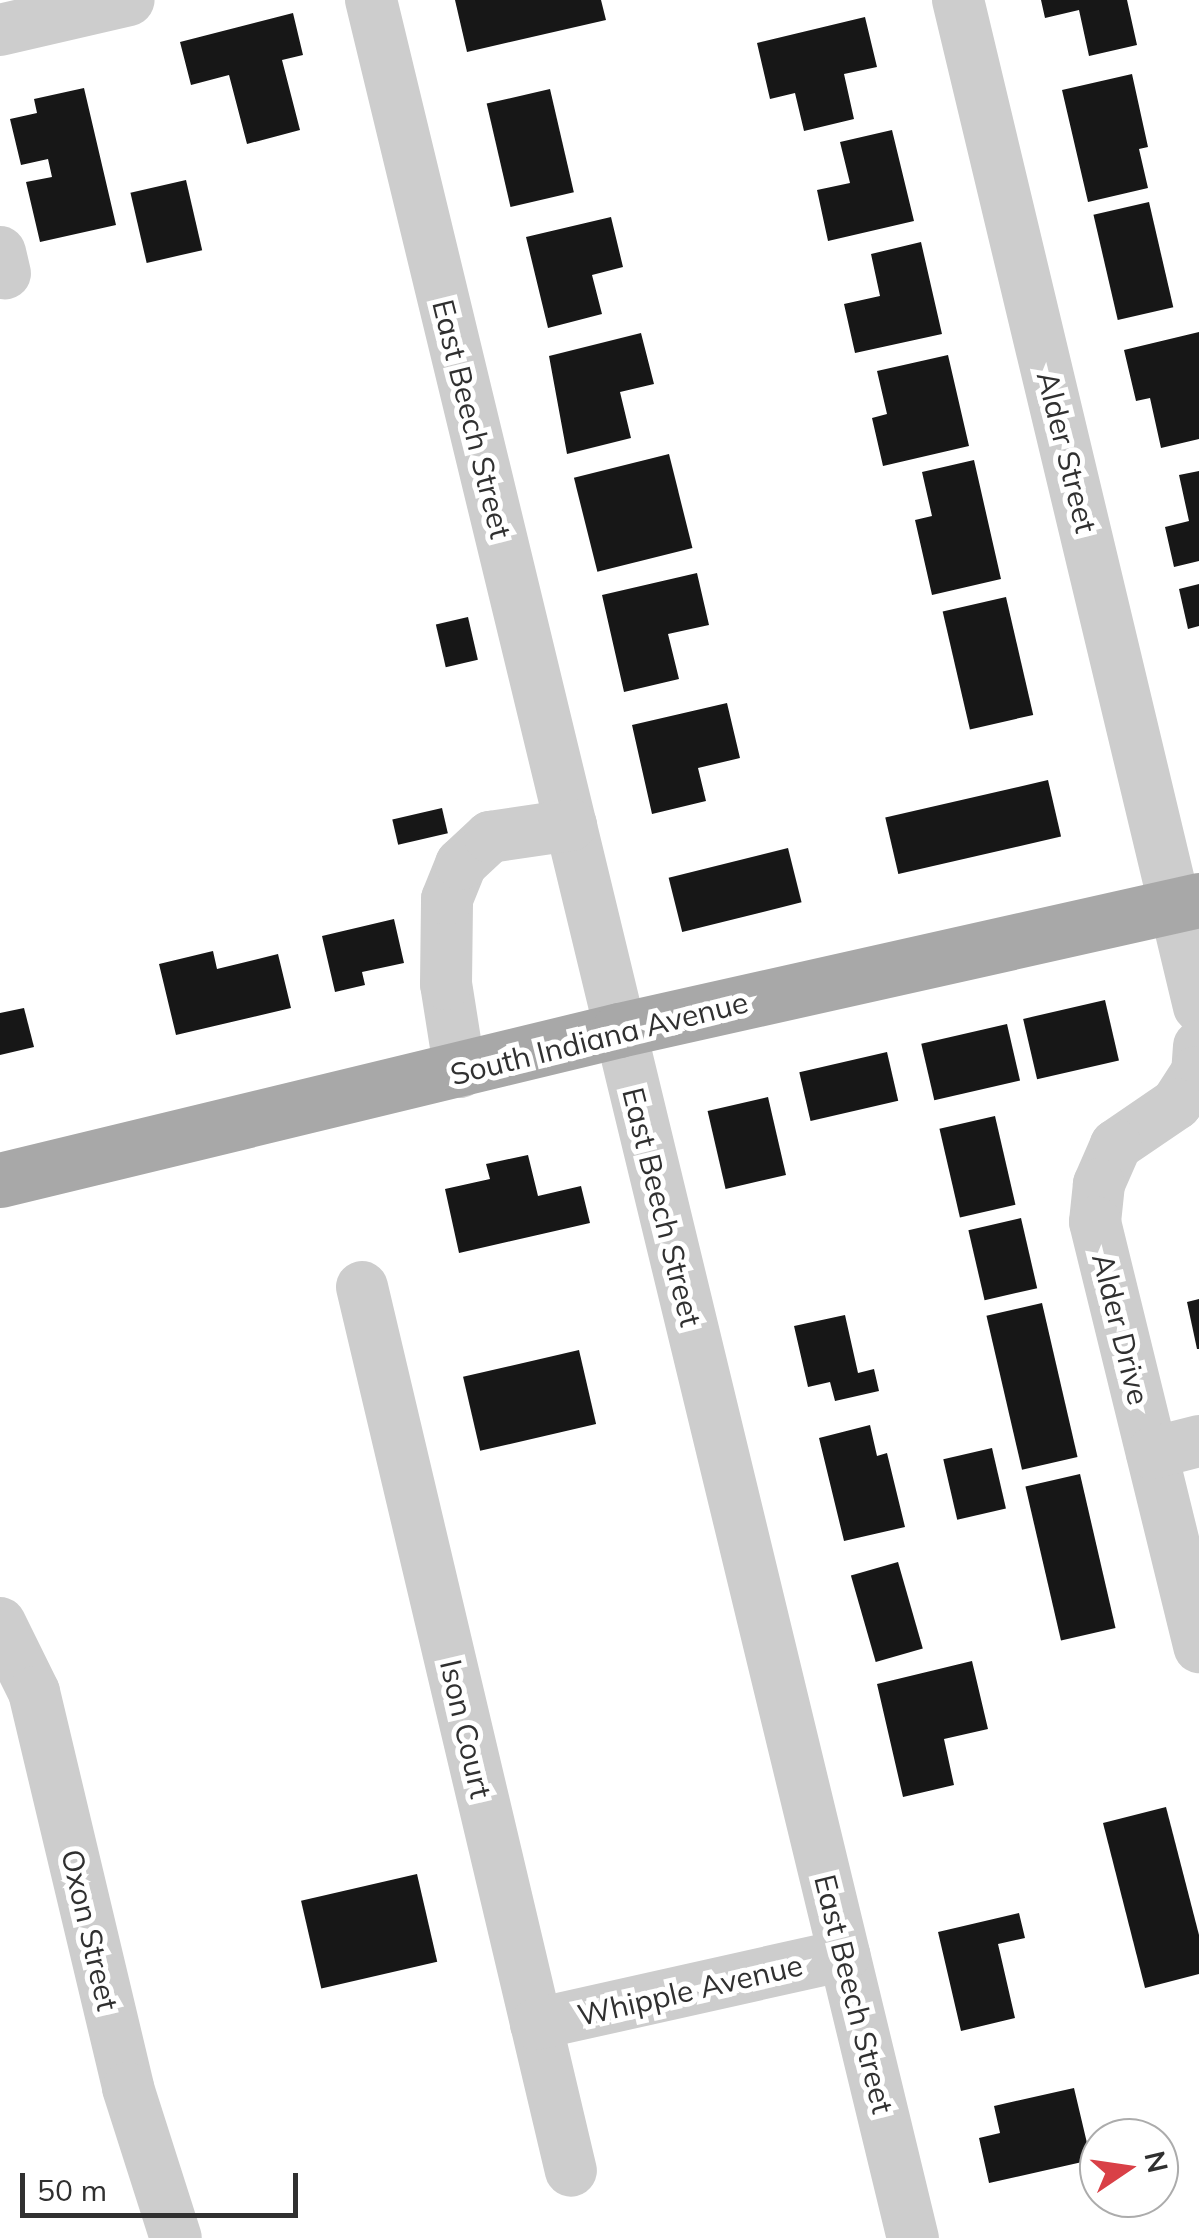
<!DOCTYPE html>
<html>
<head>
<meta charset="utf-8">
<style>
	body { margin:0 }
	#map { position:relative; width:1199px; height:2238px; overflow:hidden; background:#fff; font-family:Mulish,sans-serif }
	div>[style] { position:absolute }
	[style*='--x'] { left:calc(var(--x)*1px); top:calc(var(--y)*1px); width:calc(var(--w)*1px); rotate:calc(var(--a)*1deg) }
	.building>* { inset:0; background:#171717; transform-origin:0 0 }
	.minor>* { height:52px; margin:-26px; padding:0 26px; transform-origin:26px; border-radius:26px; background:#cdcdcd }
	.major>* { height:55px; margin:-27.5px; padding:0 27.5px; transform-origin:27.5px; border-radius:27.5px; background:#a8a8a8 }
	span { translate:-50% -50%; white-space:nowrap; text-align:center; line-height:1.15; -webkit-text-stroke:10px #fff; paint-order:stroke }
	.street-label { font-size:30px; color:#303030 }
	.north { position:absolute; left:1079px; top:2118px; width:100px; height:100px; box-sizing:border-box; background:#fff; border:2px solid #acacac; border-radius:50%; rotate:77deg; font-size:28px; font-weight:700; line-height:40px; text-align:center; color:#303030 }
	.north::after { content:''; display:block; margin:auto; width:35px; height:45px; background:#d94047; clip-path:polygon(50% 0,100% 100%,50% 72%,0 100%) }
	.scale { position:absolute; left:20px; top:2173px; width:278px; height:45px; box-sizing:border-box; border:5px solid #303030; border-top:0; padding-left:12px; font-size:30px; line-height:35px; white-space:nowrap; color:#303030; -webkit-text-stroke:8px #fff; paint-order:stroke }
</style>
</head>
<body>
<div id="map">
	<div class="building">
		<div style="clip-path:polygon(455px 0,601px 0,606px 20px,467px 52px)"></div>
		<div style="clip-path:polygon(1041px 0,1127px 0,1137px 45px,1089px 56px,1079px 10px,1045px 18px)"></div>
		<div style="clip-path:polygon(293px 13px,303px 55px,282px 60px,300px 130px,247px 144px,229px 75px,191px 85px,180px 42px)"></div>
		<div style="clip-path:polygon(865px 17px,877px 67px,844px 74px,854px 119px,804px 131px,795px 93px,770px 99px,757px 43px)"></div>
		<div style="clip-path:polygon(1132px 74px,1148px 147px,1139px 149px,1148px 188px,1088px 202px,1062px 90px)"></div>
		<div style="clip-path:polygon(84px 88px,116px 225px,40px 242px,26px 182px,52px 177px,48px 159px,21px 165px,10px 119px,37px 113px,34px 99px)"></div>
		<div style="left:550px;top:89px;width:106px;height:65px;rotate:77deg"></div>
		<div style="clip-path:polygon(892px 130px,914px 221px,828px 241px,817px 190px,850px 183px,840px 142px)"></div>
		<div style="left:186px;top:180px;width:72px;height:57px;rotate:77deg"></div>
		<div style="left:1149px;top:202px;width:108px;height:57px;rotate:77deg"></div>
		<div style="clip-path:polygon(611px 217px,623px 267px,592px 275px,602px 314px,548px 328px,526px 237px)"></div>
		<div style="clip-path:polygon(921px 242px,942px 334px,855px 353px,844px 304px,880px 296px,871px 254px)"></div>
		<div style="clip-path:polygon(1199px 332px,1199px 439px,1161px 448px,1150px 398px,1136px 401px,1124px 350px)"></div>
		<div style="clip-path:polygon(641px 333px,654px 384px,620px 392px,631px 438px,567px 454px,549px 356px)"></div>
		<div style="clip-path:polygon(948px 355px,969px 446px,883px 466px,872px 418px,887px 414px,877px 371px)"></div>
		<div style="left:669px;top:454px;width:97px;height:98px;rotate:76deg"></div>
		<div style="clip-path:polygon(974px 460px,1001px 579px,932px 595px,915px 520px,932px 516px,922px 472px)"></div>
		<div style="clip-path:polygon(1199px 471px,1199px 561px,1174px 567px,1165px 527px,1189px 521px,1179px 475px)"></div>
		<div style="clip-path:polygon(697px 573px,709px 625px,668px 634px,679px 679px,624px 692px,602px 595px)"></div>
		<div style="clip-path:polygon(1199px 584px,1199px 626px,1188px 629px,1179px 589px)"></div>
		<div style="left:1006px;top:597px;width:121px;height:65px;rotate:77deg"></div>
		<div style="left:468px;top:617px;width:44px;height:33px;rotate:77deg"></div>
		<div style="clip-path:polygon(727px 703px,740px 758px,698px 768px,706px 801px,652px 814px,632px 725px)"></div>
		<div style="left:1048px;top:780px;width:58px;height:167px;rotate:77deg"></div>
		<div style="left:442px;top:808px;width:26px;height:51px;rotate:77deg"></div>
		<div style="left:788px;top:848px;width:56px;height:123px;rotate:76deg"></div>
		<div style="clip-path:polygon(394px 919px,404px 963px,362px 972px,365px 985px,335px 992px,322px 936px)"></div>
		<div style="clip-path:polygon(213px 951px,217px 969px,278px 954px,291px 1008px,176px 1035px,159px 964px)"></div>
		<div style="left:1105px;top:1000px;width:62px;height:84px;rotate:77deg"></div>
		<div style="clip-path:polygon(24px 1008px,34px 1047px,0 1055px,0 1013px)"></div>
		<div style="left:1007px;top:1024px;width:58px;height:88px;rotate:77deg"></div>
		<div style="left:887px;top:1052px;width:50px;height:90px;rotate:77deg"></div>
		<div style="left:768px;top:1097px;width:80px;height:62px;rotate:77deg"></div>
		<div style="left:995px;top:1116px;width:91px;height:57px;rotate:77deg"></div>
		<div style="clip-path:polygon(528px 1155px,538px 1196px,581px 1186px,590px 1223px,459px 1253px,445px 1189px,490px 1179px,486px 1164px)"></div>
		<div style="left:1021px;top:1218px;width:72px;height:54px;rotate:77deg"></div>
		<div style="clip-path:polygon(1199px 1299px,1199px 1349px,1197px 1349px,1187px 1302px)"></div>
		<div style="left:1042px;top:1303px;width:158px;height:57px;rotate:77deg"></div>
		<div style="clip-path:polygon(845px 1315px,858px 1373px,874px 1369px,879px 1391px,835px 1401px,830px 1382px,808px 1387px,794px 1326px)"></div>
		<div style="left:579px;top:1350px;width:76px;height:119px;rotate:77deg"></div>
		<div style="clip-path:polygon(870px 1425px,877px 1456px,887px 1453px,905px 1527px,844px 1541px,819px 1438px)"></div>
		<div style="left:992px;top:1448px;width:62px;height:50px;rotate:77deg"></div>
		<div style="left:1080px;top:1474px;width:158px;height:56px;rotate:77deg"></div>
		<div style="left:898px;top:1562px;width:90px;height:49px;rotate:74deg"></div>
		<div style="clip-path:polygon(972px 1661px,988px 1729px,944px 1739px,954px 1785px,903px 1797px,877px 1684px)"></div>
		<div style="clip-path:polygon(1166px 1807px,1199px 1935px,1199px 1974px,1145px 1988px,1103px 1823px)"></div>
		<div style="left:417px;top:1874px;width:90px;height:119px;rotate:77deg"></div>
		<div style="clip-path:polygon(1019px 1913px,1025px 1938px,998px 1944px,1015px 2018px,961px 2031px,938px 1932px)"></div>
		<div style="clip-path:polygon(1074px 2088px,1091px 2160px,989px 2183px,979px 2138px,1000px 2133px,994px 2106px)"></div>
	</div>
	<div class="minor">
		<div style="--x:371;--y:0;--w:2303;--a:76.39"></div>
		<div style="--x:958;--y:0;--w:1035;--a:76.54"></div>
		<div style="--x:0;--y:30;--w:132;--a:-13.1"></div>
		<div style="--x:0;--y:252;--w:22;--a:77"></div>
		<div style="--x:1199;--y:1046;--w:26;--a:94"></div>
		<div style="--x:1197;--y:1072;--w:38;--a:123"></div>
		<div style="--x:1176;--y:1104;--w:73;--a:145.7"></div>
		<div style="--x:1116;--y:1145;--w:43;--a:113.6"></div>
		<div style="--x:1099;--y:1184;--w:38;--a:96"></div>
		<div style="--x:1095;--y:1222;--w:438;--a:76.2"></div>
		<div style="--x:460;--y:1072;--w:89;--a:-99"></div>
		<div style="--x:446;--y:984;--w:85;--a:-89.3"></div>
		<div style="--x:447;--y:899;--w:38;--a:-68"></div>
		<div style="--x:461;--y:864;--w:40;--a:-43"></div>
		<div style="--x:490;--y:837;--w:82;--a:-8.4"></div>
		<div style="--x:362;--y:1287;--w:908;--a:76.7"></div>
		<div style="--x:1152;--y:1453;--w:49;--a:-14.3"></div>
		<div style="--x:0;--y:1623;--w:77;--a:63.8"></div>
		<div style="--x:34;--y:1692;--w:407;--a:76.6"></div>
		<div style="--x:128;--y:2088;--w:157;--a:72.3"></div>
		<div style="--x:536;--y:2024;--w:316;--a:-12.6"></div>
	</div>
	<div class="major">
		<div style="--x:0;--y:1180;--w:637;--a:-13.62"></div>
		<div style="--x:619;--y:1030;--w:594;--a:-12.63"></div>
	</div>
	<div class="street-label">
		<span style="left:472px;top:419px;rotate:76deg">East Beech Street</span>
		<span style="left:1067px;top:452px;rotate:76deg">Alder Street</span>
		<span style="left:599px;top:1038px;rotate:-14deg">South Indiana Avenue</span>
		<span style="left:662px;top:1207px;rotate:76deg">East Beech Street</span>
		<span style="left:1121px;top:1329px;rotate:76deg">Alder Drive</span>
		<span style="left:466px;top:1729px;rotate:77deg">Ison Court</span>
		<span style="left:90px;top:1930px;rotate:77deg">Oxon Street</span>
		<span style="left:690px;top:1990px;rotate:-13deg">Whipple Avenue</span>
		<span style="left:854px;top:1994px;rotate:76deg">East Beech Street</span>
	</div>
	<div class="north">N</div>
	<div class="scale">50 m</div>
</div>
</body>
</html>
